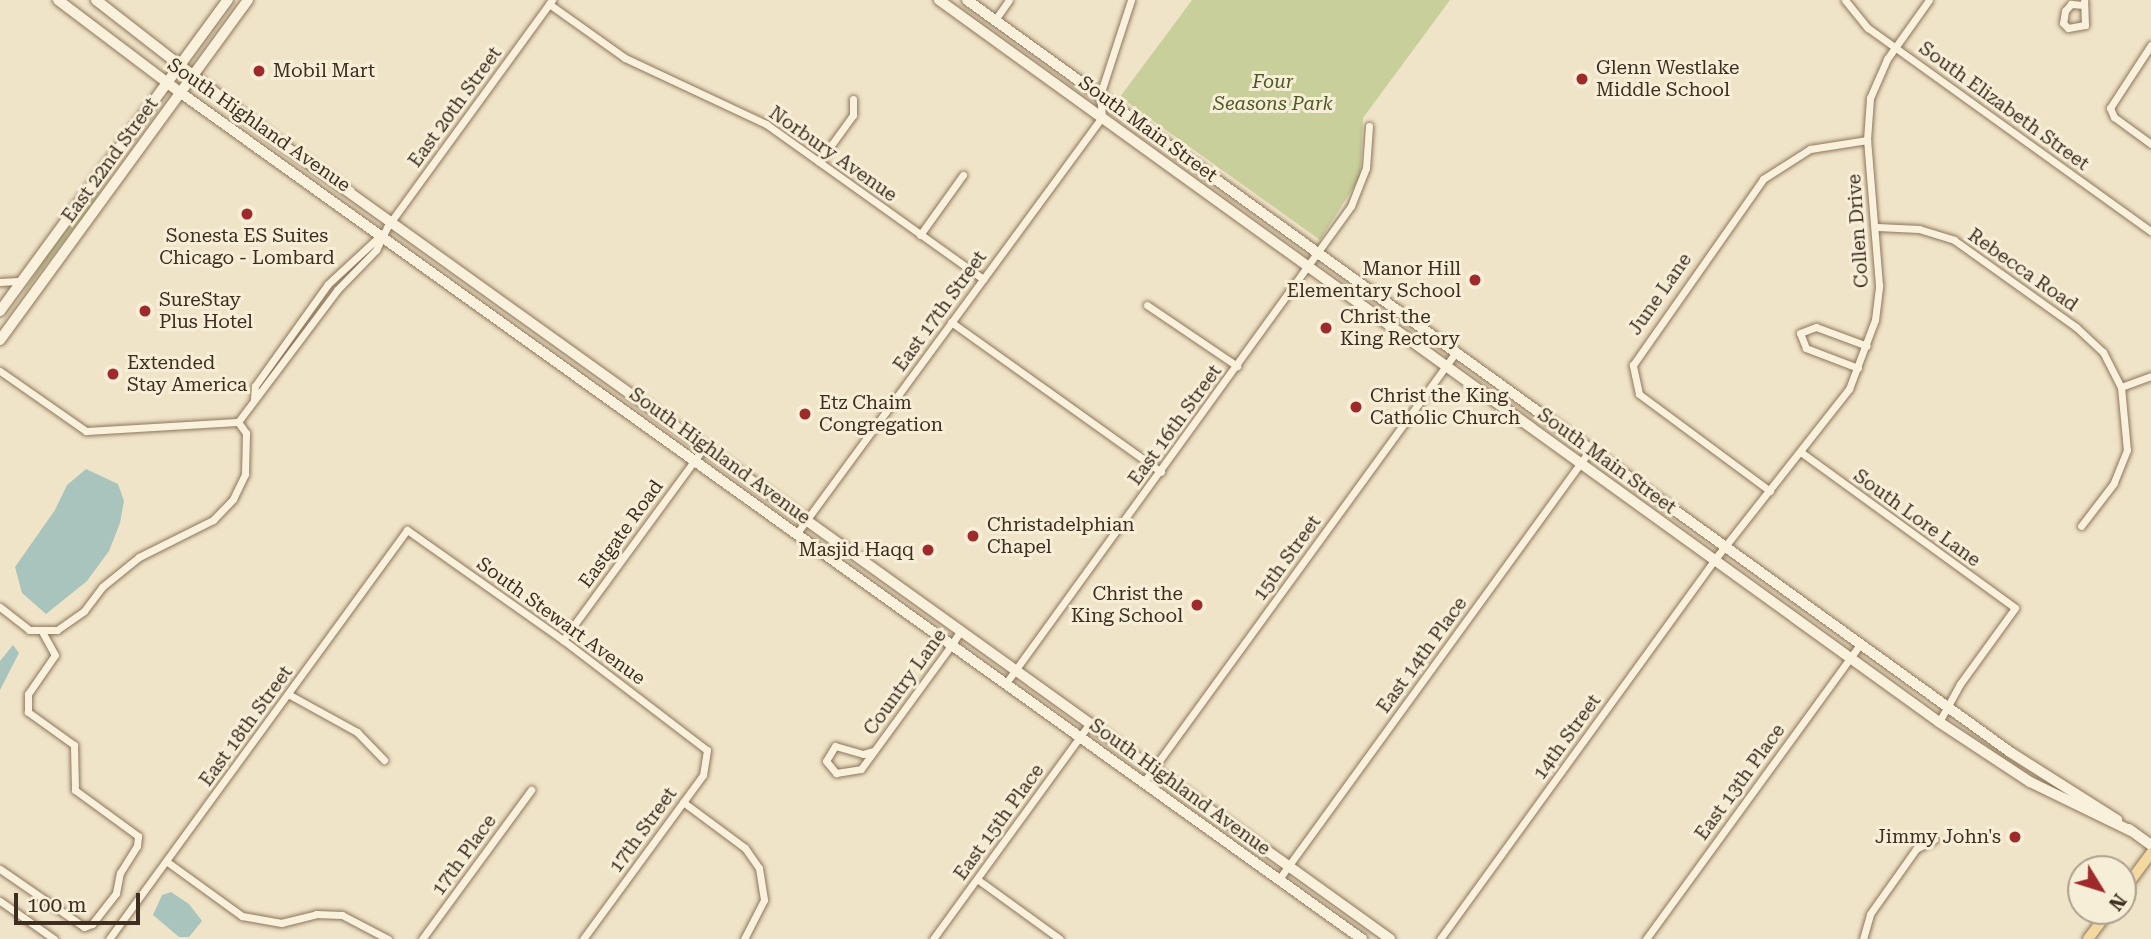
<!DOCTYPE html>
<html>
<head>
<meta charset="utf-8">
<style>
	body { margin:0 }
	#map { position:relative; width:2151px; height:939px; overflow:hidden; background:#f0e4c8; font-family:"Roboto Serif",serif }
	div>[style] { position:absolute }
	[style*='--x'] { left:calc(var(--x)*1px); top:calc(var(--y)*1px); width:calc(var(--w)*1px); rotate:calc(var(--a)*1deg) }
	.green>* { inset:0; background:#c9cf9b }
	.water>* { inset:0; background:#a9c4bc }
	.roads { filter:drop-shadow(0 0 2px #8d765c) drop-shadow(0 0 2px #8d765c) }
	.street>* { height:7px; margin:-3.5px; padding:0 3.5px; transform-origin:3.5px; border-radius:3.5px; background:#faf1dc }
	.secondary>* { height:10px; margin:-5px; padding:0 5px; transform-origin:5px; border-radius:5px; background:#faf1dc }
	.primary>* { height:10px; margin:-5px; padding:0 5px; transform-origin:5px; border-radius:5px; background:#f3d9a0 }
	.dots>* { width:19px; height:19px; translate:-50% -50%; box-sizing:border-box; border:4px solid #f7eed8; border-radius:50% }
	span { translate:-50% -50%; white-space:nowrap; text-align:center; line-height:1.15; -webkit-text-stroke:6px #f7eed8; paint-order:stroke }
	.poi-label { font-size:19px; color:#3d2e20 }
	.left { translate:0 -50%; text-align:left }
	.right { translate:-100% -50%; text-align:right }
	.park-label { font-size:19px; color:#4d5a26; font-style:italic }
	.street-label { font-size:19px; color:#3d2e20 }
	.north { position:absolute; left:2067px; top:855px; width:70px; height:70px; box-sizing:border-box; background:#f7eed8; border:2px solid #ada18e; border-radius:50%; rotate:128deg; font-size:19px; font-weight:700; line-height:28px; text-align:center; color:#3d2e20 }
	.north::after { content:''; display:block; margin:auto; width:24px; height:32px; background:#9e2a2b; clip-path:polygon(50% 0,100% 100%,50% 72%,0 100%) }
	.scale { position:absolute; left:14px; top:893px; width:126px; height:32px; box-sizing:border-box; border:4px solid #3d2e20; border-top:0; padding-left:9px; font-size:21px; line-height:24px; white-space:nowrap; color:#3d2e20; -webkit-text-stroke:5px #f7eed8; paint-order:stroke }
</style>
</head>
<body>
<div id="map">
	<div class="green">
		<div style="clip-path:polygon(1192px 0,1450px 0,1363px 118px,1360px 177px,1320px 240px,1120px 97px)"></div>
		<div style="clip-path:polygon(120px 158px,91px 206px,21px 297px,44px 260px)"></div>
	</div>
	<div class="water">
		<div style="clip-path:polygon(86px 469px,118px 484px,124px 501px,120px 523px,109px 551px,87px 581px,46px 614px,22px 593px,15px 567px,55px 510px,67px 485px)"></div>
		<div style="clip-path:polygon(13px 645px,19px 653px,0 690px,0 661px)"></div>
		<div style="clip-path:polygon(171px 892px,189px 904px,202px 921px,189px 937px,179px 937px,153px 915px,162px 895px)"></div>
	</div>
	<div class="roads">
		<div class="street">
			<div style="--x:1845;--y:0;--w:36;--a:51"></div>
			<div style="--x:1868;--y:28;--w:348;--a:35.7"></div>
			<div style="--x:549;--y:4;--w:93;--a:35.4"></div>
			<div style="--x:625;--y:58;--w:156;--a:25.1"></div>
			<div style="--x:766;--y:124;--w:267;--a:35.5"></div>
			<div style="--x:2084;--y:5;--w:13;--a:-176"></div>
			<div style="--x:2071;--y:4;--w:9;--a:131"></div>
			<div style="--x:2065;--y:11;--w:12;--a:99"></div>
			<div style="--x:2063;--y:23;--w:7;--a:45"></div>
			<div style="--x:2068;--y:28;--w:17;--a:-10"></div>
			<div style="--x:2085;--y:25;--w:25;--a:-92"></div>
			<div style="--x:995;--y:20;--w:24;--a:-55"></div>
			<div style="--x:2151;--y:45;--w:75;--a:123.1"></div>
			<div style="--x:2110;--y:108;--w:10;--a:66"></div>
			<div style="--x:2114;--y:117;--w:46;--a:36.1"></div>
			<div style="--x:819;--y:162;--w:58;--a:-54.1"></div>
			<div style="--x:853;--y:115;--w:16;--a:-90"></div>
			<div style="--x:1877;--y:227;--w:42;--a:2.7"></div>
			<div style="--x:1919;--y:229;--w:37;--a:17"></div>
			<div style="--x:1954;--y:240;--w:150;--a:35.5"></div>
			<div style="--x:2076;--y:327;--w:37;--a:43"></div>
			<div style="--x:2103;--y:352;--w:39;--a:63"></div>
			<div style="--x:2121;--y:387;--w:63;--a:84.6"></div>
			<div style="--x:2127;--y:450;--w:35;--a:112"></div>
			<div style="--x:2114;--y:483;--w:54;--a:127.5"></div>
			<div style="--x:920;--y:235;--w:74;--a:-54.4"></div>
			<div style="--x:0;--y:282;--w:22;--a:-3"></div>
			<div style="--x:1147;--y:305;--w:109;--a:34.1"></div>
			<div style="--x:951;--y:322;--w:258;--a:35.5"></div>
			<div style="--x:1858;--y:368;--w:56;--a:-159"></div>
			<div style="--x:1806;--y:348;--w:16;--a:-112"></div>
			<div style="--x:1800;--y:333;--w:17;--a:-21"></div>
			<div style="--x:1816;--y:327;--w:54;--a:20.4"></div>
			<div style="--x:0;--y:371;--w:105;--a:34.9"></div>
			<div style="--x:86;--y:431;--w:152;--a:-3.4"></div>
			<div style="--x:238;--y:422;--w:165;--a:-53.1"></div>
			<div style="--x:337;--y:290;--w:56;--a:-45.7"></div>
			<div style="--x:376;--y:250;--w:25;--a:-64"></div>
			<div style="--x:387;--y:227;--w:281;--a:-54"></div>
			<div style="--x:2121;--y:387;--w:32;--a:-20"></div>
			<div style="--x:254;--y:399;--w:13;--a:-86"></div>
			<div style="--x:255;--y:386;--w:125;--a:-54.4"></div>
			<div style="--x:328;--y:284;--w:74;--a:-42.8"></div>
			<div style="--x:1802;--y:453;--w:263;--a:36"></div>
			<div style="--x:2015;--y:608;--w:94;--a:125.9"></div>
			<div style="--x:1960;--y:684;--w:43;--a:118.9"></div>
			<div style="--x:1770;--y:491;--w:163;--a:-143.5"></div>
			<div style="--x:1639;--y:394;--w:30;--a:-102"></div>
			<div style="--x:1633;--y:365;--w:227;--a:-55"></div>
			<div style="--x:1763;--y:179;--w:56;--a:-32.6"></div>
			<div style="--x:1810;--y:149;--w:58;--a:-9"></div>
			<div style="--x:797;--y:533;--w:516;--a:-53.75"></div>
			<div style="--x:1102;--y:117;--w:22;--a:-95"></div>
			<div style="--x:1100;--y:95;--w:100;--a:-71.9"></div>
			<div style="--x:0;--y:607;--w:37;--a:38"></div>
			<div style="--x:29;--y:630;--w:28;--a:0"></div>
			<div style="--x:57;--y:630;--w:33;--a:-35"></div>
			<div style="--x:84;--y:611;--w:30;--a:-53"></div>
			<div style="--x:102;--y:587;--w:48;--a:-39"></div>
			<div style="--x:139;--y:557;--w:83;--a:-26.6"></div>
			<div style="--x:213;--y:520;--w:29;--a:-46"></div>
			<div style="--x:233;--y:499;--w:28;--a:-64"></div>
			<div style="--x:245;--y:474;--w:41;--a:-88.6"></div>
			<div style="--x:246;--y:433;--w:14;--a:-126"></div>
			<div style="--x:563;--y:640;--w:240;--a:-53.8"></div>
			<div style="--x:1006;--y:683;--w:589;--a:-54.12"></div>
			<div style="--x:1351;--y:206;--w:41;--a:-68.5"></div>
			<div style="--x:1366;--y:168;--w:42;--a:-85.9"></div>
			<div style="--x:288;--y:694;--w:79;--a:28.8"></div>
			<div style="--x:357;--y:732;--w:39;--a:46"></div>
			<div style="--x:873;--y:751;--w:10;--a:163"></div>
			<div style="--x:863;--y:754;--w:29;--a:-164"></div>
			<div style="--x:835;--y:746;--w:17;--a:121"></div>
			<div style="--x:826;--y:761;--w:16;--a:50"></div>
			<div style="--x:836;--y:773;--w:25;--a:-9"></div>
			<div style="--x:861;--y:769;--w:155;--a:-53.9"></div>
			<div style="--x:952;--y:644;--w:17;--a:-57"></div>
			<div style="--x:1143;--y:783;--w:533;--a:-54.01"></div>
			<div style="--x:683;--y:802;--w:77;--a:36.6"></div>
			<div style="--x:745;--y:848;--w:24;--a:55"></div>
			<div style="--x:759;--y:868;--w:32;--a:81"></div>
			<div style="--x:764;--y:900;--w:44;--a:117.1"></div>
			<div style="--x:166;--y:861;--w:94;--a:35.9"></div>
			<div style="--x:242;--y:916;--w:40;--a:10"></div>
			<div style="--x:281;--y:923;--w:36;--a:-14"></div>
			<div style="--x:316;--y:914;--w:26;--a:2"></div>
			<div style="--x:342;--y:915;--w:52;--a:27.6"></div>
			<div style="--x:0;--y:869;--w:102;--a:34.6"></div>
			<div style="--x:84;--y:927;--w:9;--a:-21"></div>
			<div style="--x:92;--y:924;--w:39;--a:-52"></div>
			<div style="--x:116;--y:893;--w:20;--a:-79"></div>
			<div style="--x:120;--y:873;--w:32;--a:-58"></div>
			<div style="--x:137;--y:846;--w:10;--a:-84"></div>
			<div style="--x:138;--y:836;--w:78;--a:-143.9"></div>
			<div style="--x:75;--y:790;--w:45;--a:-91.3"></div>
			<div style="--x:74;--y:745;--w:57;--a:-144.3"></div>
			<div style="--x:28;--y:712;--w:18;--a:-90"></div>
			<div style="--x:28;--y:694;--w:47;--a:-55.3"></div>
			<div style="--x:55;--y:655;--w:25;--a:-119"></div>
			<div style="--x:977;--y:879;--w:102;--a:35.9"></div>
			<div style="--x:1279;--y:879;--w:530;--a:-54.06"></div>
			<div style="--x:0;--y:901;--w:66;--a:35.1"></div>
			<div style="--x:109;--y:939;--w:506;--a:-53.92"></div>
			<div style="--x:407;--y:530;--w:191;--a:35.2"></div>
			<div style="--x:563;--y:640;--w:181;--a:37.4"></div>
			<div style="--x:707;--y:750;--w:25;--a:99"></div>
			<div style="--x:703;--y:775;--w:203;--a:126.2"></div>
			<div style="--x:422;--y:939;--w:185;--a:-53.8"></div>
			<div style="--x:933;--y:939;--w:267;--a:-54"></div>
			<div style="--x:1440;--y:939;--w:475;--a:-54.1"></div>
			<div style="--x:1719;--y:554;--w:210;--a:-51.8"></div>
			<div style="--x:1849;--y:389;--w:74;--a:-69.4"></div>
			<div style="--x:1875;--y:320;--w:35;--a:-83"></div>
			<div style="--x:1879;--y:285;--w:145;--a:-94.7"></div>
			<div style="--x:1867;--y:140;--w:42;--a:-85.9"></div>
			<div style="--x:1870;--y:98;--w:43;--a:-66.4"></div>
			<div style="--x:1887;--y:59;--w:72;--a:-54.6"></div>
			<div style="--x:1646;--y:939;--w:364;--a:-54"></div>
			<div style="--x:1863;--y:939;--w:26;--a:-74"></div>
			<div style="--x:1870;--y:914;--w:80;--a:-54.7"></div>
			<div style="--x:1916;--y:849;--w:21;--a:-28"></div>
		</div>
		<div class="secondary">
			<div style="--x:58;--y:0;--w:154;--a:37.1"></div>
			<div style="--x:181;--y:93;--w:1453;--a:35.62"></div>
			<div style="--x:96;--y:0;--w:223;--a:37.9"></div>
			<div style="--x:272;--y:137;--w:1376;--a:35.65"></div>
			<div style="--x:939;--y:0;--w:1233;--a:35.83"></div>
			<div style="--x:1939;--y:722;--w:109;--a:33.4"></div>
			<div style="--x:2030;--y:782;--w:112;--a:25.9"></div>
			<div style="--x:967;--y:0;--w:1286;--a:35.79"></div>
			<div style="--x:2010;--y:752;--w:127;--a:32.4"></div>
			<div style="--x:0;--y:311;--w:386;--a:-53.8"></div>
			<div style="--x:0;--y:340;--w:421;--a:-53.9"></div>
			<div style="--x:2129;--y:829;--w:27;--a:36"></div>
		</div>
		<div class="primary">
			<div style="--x:2123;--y:891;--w:47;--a:-53.6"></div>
			<div style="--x:2088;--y:939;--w:35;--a:-53"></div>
		</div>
	</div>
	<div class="dots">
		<div style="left:259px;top:71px;background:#9e2a2b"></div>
		<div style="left:1582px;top:79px;background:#9e2a2b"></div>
		<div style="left:247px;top:214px;background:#9e2a2b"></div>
		<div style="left:1475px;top:280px;background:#9e2a2b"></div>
		<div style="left:145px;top:311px;background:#9e2a2b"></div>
		<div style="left:1326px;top:328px;background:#9e2a2b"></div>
		<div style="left:113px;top:374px;background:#9e2a2b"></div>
		<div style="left:1356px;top:407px;background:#9e2a2b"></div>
		<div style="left:805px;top:414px;background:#9e2a2b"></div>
		<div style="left:973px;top:536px;background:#9e2a2b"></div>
		<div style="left:928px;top:550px;background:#9e2a2b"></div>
		<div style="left:1197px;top:605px;background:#9e2a2b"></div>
		<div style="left:2015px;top:837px;background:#9e2a2b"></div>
	</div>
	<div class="poi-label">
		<span class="left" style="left:1596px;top:79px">Glenn Westlake<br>Middle School</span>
		<span class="left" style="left:273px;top:71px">Mobil Mart</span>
		<span style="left:247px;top:247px">Sonesta ES Suites<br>Chicago - Lombard</span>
		<span class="right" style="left:1461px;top:280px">Manor Hill<br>Elementary School</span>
		<span class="left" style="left:159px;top:311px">SureStay<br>Plus Hotel</span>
		<span class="left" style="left:1340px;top:328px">Christ the<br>King Rectory</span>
		<span class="left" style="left:127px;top:374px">Extended<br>Stay America</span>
		<span class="left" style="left:1370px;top:407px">Christ the King<br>Catholic Church</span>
		<span class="left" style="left:819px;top:414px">Etz Chaim<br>Congregation</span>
		<span class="left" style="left:987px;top:536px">Christadelphian<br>Chapel</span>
		<span class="right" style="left:914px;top:550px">Masjid Haqq</span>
		<span class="right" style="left:1183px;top:605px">Christ the<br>King School</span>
		<span class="right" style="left:2001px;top:837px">Jimmy John's</span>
	</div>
	<div class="park-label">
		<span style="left:1273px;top:93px">Four<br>Seasons Park</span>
	</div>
	<div class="street-label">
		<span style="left:2004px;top:106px;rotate:36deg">South Elizabeth Street</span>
		<span style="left:455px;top:107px;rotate:-54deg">East 20th Street</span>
		<span style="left:259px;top:125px;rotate:35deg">South Highland Avenue</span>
		<span style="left:1148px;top:129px;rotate:36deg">South Main Street</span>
		<span style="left:833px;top:154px;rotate:35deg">Norbury Avenue</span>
		<span style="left:110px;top:160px;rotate:-54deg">East 22nd Street</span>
		<span style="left:1858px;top:231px;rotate:-94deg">Collen Drive</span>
		<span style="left:2023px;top:270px;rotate:35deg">Rebecca Road</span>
		<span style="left:1660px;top:294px;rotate:-55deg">June Lane</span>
		<span style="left:940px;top:311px;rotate:-54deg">East 17th Street</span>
		<span style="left:1175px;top:425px;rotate:-54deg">East 16th Street</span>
		<span style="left:720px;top:456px;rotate:36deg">South Highland Avenue</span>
		<span style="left:1607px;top:461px;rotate:36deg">South Main Street</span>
		<span style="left:1917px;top:518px;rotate:36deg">South Lore Lane</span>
		<span style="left:621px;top:534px;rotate:-54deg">Eastgate Road</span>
		<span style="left:1287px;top:558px;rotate:-54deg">15th Street</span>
		<span style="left:561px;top:621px;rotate:36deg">South Stewart Avenue</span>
		<span style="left:1422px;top:655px;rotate:-54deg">East 14th Place</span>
		<span style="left:905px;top:682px;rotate:-54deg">Country Lane</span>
		<span style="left:246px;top:726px;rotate:-54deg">East 18th Street</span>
		<span style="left:1567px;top:737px;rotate:-54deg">14th Street</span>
		<span style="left:1740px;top:782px;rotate:-54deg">East 13th Place</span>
		<span style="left:1180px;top:787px;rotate:36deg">South Highland Avenue</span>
		<span style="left:999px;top:822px;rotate:-54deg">East 15th Place</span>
		<span style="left:643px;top:830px;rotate:-54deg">17th Street</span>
		<span style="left:464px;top:855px;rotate:-54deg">17th Place</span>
	</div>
	<div class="north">N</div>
	<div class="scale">100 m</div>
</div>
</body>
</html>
